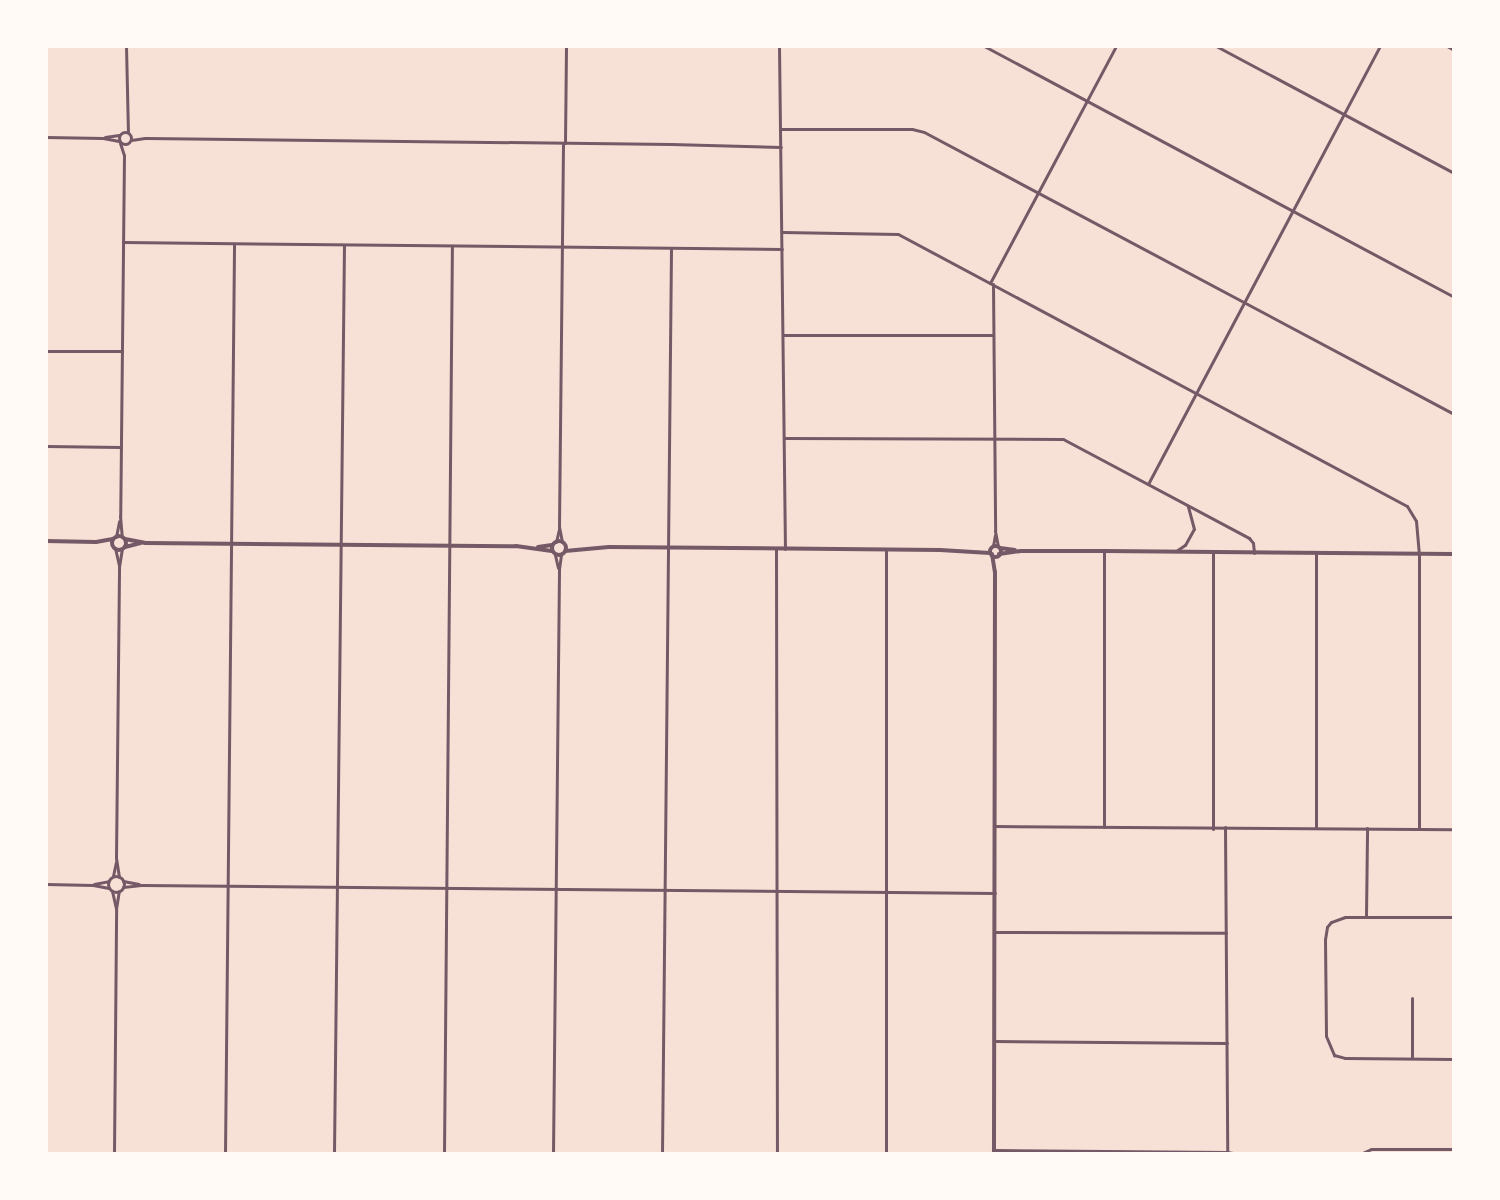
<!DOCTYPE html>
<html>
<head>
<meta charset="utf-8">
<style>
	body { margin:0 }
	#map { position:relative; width:1500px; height:1200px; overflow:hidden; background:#f7e1d7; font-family:"Exo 2",sans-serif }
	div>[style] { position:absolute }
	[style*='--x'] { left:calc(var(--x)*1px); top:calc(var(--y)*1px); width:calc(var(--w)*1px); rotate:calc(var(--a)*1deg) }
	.minor>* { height:3px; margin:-1.5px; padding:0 1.5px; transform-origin:1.5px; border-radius:1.5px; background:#755966 }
	.minor>.ring { margin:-1.5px; padding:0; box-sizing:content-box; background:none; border:3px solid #755966; border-radius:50% }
	.tertiary>* { height:4px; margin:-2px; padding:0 2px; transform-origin:2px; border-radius:2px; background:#755966 }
	.tertiary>.ring { margin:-2px; padding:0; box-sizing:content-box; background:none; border:4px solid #755966; border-radius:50% }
	span { translate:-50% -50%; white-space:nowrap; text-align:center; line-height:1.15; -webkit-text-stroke:6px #fffaf5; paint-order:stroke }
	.frame { position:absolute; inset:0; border:48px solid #fffaf5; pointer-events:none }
</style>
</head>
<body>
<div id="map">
	<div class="minor">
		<div style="--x:126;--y:46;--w:86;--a:88.7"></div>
		<div style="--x:779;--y:46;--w:503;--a:89.32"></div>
		<div style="--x:984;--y:46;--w:533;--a:28.1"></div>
		<div style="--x:1216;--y:46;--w:270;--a:28.1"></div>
		<div style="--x:1447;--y:46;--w:8;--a:30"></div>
		<div style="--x:780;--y:129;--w:132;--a:0"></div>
		<div style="--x:912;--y:129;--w:12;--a:14"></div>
		<div style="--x:924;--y:132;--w:600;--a:28.02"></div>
		<div class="ring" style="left:119px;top:132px;width:9px;height:9px"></div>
		<div style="--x:46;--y:137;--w:57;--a:1"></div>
		<div style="--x:103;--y:138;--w:16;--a:11"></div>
		<div style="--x:105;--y:137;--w:14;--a:-8"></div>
		<div style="--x:131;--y:140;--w:14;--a:-8"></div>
		<div style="--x:145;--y:138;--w:526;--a:0.65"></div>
		<div style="--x:671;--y:144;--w:110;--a:1.6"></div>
		<div style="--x:120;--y:143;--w:13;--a:72"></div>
		<div style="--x:124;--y:155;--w:361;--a:90.6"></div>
		<div style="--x:120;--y:516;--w:21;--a:85"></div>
		<div style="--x:565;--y:143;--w:97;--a:-89.4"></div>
		<div style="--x:782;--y:232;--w:116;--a:1"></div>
		<div style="--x:898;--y:234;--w:577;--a:28.12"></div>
		<div style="--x:1407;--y:506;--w:17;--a:59"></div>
		<div style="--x:1416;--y:521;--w:33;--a:85"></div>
		<div style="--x:1419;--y:554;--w:275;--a:90"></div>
		<div style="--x:123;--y:242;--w:659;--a:0.61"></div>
		<div style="--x:990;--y:283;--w:268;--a:-62"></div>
		<div style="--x:993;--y:284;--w:247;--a:89.5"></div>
		<div style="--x:995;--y:531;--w:15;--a:79"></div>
		<div style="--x:783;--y:335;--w:210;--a:0"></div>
		<div style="--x:46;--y:351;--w:76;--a:0"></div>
		<div style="--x:784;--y:438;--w:279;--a:0.2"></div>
		<div style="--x:1063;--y:439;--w:211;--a:28"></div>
		<div style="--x:1249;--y:538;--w:6;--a:51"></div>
		<div style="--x:1253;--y:543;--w:10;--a:84"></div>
		<div style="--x:46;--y:446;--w:75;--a:0.8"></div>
		<div style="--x:1148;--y:484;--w:496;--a:-62.1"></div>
		<div style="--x:116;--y:537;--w:16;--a:-79"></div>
		<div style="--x:556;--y:542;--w:13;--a:-77"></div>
		<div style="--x:562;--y:542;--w:15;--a:-101"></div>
		<div style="--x:559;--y:527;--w:384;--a:-89.4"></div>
		<div style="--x:993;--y:546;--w:11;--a:-80"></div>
		<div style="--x:115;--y:548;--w:17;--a:77"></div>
		<div style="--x:776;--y:549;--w:605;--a:89.91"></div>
		<div style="--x:886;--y:550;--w:604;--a:90"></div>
		<div style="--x:1176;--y:551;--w:11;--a:-34"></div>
		<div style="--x:1185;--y:545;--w:18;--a:-61"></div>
		<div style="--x:1194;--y:529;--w:24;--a:-105"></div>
		<div style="--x:1213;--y:552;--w:277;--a:90"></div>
		<div style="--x:555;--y:555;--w:13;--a:77"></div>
		<div style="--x:995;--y:826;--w:459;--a:0.4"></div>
		<div style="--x:1104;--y:827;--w:276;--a:-90"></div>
		<div style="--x:1225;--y:827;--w:325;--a:89.6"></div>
		<div style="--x:1227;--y:1152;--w:12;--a:9"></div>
		<div style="--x:1316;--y:827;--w:274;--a:-90"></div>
		<div style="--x:113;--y:876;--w:14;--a:-78"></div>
		<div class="ring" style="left:108px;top:876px;width:13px;height:13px"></div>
		<div style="--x:119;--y:877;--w:19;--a:-99"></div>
		<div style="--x:116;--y:858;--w:291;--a:-89.4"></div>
		<div style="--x:119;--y:567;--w:18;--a:-81"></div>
		<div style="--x:123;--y:881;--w:16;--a:11"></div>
		<div style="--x:46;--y:884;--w:47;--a:1.2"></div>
		<div style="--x:93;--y:885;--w:16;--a:11"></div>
		<div style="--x:94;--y:884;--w:15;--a:-11"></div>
		<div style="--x:123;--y:887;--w:18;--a:-6"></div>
		<div style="--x:141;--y:885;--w:854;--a:0.54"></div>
		<div style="--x:112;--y:891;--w:17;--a:77"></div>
		<div style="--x:1366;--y:916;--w:88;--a:-89.3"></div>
		<div style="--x:1454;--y:917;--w:109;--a:180"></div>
		<div style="--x:1345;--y:917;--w:15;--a:160"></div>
		<div style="--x:1331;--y:922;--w:6;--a:129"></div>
		<div style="--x:1327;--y:927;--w:12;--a:99"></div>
		<div style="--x:1325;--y:939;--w:97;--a:89.4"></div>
		<div style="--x:1326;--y:1036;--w:21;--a:67"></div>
		<div style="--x:1334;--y:1055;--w:11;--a:15"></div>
		<div style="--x:1345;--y:1058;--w:109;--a:0.5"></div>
		<div style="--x:995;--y:932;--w:231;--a:0.2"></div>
		<div style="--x:995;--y:1041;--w:232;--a:0.5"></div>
		<div style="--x:1412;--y:1058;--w:60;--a:-90"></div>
		<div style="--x:994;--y:1150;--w:233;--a:0.5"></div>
		<div style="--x:114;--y:1154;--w:245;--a:-89.5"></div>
		<div style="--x:116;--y:909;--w:18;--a:-81"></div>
		<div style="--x:225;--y:1154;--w:910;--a:-89.43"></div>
		<div style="--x:334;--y:1154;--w:909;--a:-89.37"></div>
		<div style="--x:444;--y:1154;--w:908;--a:-89.5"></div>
		<div style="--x:553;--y:1154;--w:585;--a:-89.41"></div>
		<div style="--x:559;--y:569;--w:14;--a:-82"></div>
		<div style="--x:662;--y:1154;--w:906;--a:-89.43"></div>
		<div style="--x:1360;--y:1154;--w:12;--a:-24"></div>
		<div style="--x:1371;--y:1149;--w:83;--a:0"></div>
	</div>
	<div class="tertiary">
		<div class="ring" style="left:112px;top:536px;width:10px;height:10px"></div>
		<div style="--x:125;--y:539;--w:20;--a:11"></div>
		<div style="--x:145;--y:543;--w:371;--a:0.5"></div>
		<div style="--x:516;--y:546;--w:36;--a:8"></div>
		<div style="--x:46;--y:541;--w:50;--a:1.1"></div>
		<div style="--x:96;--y:542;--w:17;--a:-10"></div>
		<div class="ring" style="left:552px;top:541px;width:10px;height:10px"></div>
		<div class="ring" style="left:989.5px;top:545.5px;width:7px;height:7px"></div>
		<div style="--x:125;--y:547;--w:16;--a:-14"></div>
		<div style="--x:538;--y:547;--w:14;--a:-8"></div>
		<div style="--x:1000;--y:548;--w:15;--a:8"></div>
		<div style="--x:565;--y:551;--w:44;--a:-5.2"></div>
		<div style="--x:609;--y:547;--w:331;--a:0.5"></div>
		<div style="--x:940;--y:550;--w:50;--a:3.4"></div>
		<div style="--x:992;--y:554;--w:18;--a:81"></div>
		<div style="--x:995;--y:572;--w:582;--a:90.1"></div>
		<div style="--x:999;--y:554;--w:22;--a:-8"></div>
		<div style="--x:1021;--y:551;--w:83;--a:0"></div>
		<div style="--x:1104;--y:551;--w:350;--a:0.5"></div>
	</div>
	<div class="frame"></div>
</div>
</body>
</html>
